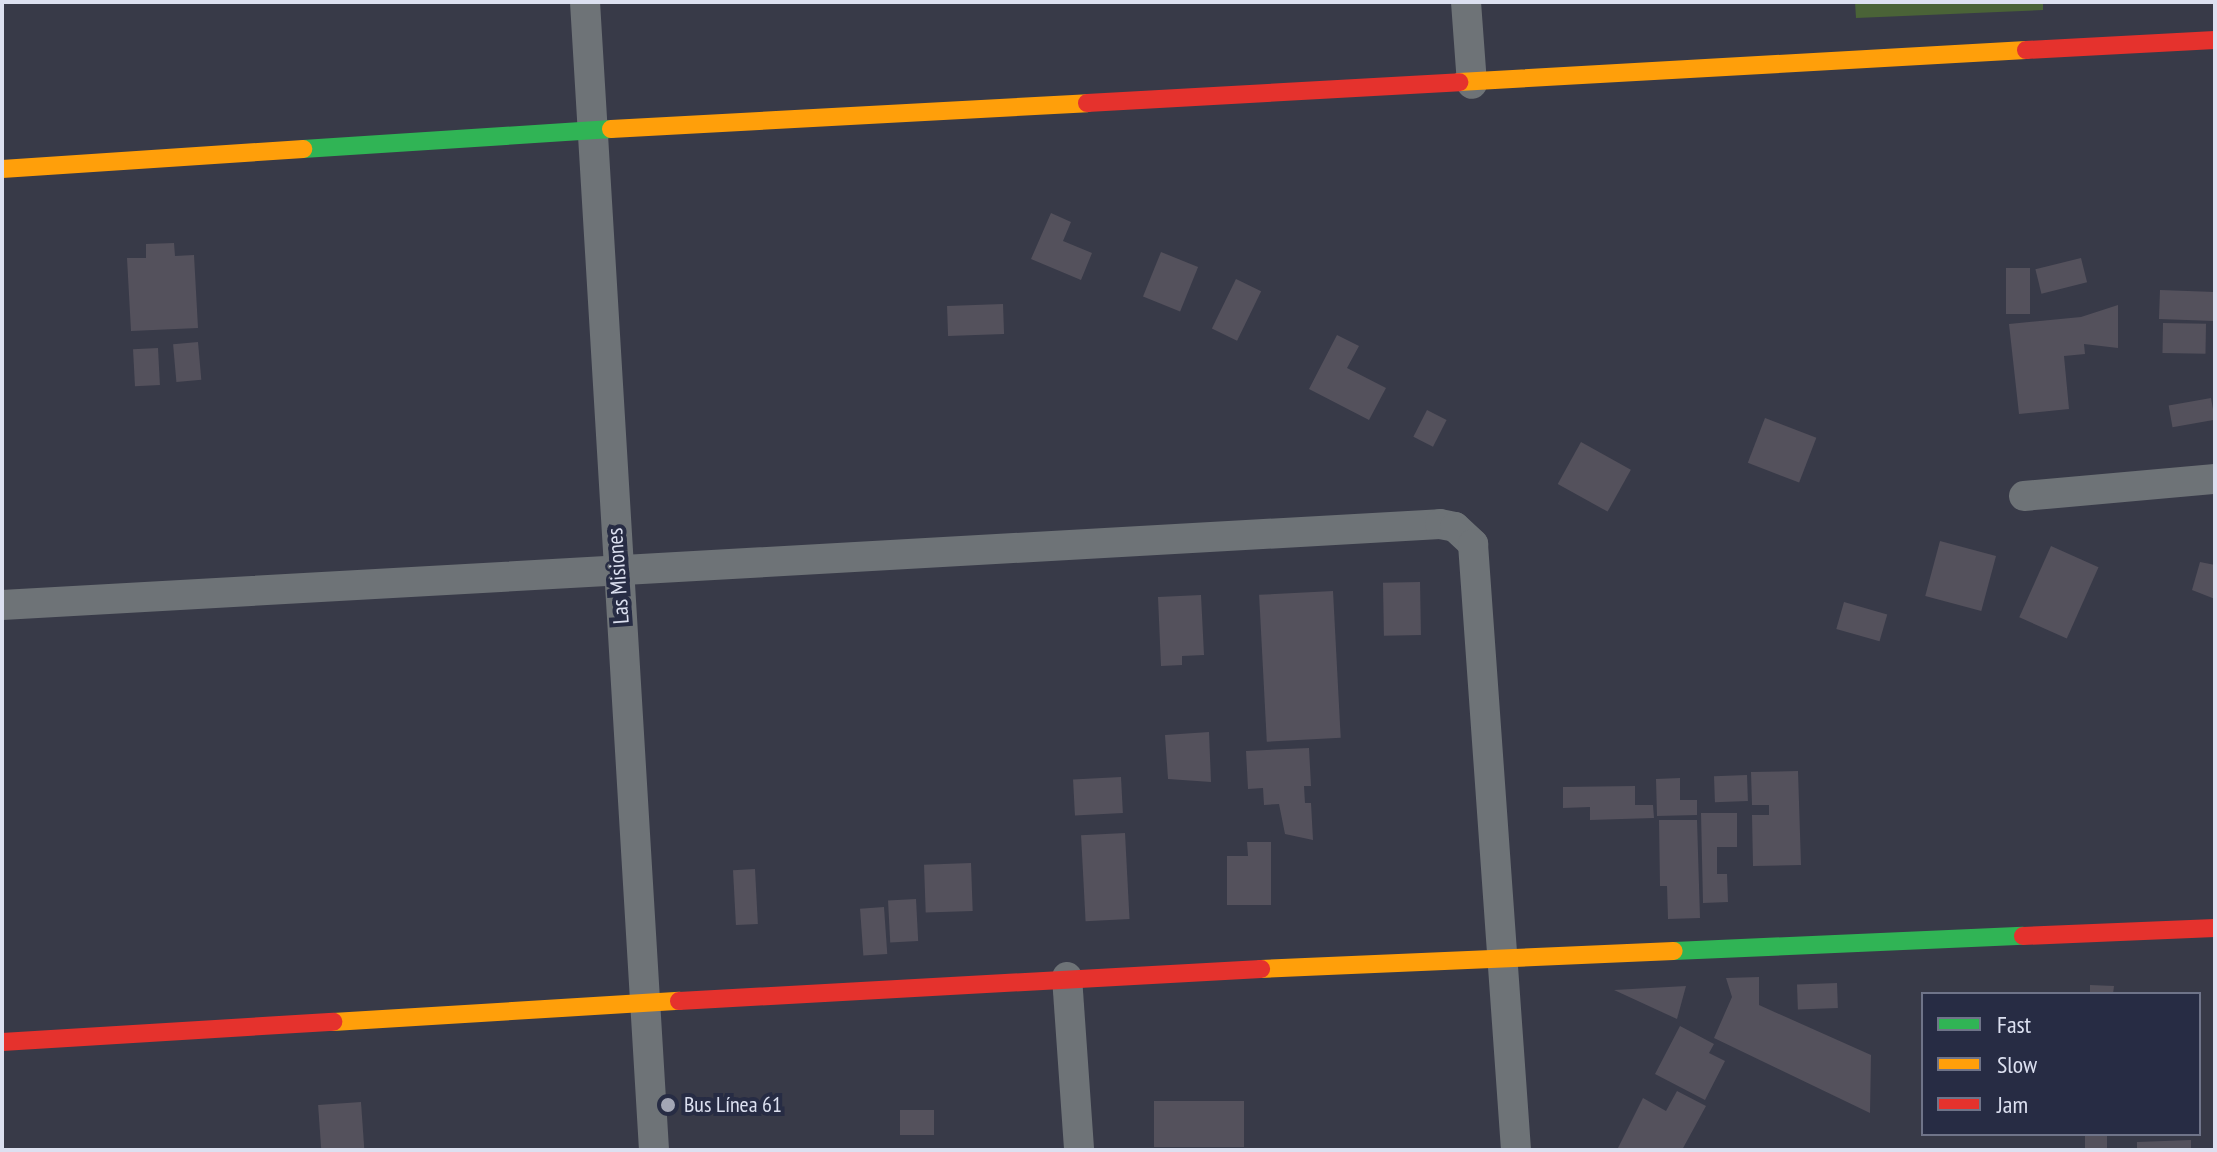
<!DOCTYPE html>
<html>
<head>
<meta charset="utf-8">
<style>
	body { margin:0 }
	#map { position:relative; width:2217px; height:1152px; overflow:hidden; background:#383a48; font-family:"PT Sans Narrow",sans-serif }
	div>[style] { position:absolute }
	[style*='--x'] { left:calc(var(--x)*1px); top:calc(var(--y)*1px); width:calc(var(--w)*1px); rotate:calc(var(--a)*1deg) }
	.green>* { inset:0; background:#4a6337 }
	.building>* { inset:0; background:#54515c; transform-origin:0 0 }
	.street>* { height:30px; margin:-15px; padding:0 15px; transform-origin:15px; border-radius:15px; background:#6e7377 }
	.fast>* { height:18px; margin:-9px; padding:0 9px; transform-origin:9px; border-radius:9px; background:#30b455 }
	.slow>* { height:18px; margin:-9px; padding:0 9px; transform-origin:9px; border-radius:9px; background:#ff9f0a }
	.jam>* { height:18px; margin:-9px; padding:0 9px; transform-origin:9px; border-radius:9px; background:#e5322d }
	.dots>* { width:22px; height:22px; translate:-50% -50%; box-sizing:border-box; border:4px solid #272c44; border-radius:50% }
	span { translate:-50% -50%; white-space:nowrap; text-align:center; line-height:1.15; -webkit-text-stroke:8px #272c44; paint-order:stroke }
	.street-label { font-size:22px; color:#dce0f0 }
	.poi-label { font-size:22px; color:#dce0f0 }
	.left { translate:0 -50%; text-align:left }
	.frame { position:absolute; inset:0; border:4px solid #dce0f0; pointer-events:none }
	.legend { position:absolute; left:1921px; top:992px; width:280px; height:144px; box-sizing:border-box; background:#272c44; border:2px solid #6f7489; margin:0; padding:10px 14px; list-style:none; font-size:24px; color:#dce0f0 }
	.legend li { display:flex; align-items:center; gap:16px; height:40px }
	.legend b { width:40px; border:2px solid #6f7489 }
</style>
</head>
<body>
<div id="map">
	<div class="green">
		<div style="clip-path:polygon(1855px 2px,2043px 2px,2043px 10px,1856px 18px)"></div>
	</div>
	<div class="building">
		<div style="clip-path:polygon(1051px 213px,1071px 222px,1063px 241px,1092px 253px,1081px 280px,1031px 259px)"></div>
		<div style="clip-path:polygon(174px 243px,175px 256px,194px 255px,198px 328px,131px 331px,127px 258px,146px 258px,146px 244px)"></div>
		<div style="left:1161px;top:252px;width:40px;height:48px;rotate:22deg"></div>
		<div style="left:2081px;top:258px;width:25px;height:47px;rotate:76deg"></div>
		<div style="left:2006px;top:268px;width:24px;height:46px"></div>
		<div style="left:1236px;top:279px;width:28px;height:55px;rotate:26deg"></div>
		<div style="left:2160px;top:290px;width:55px;height:29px;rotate:2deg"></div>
		<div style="left:1003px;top:304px;width:30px;height:56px;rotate:88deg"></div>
		<div style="clip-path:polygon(2118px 305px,2118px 348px,2084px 344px,2085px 354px,2064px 356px,2069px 409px,2019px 414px,2009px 324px,2081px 317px)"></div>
		<div style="left:2163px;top:323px;width:43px;height:30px;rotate:1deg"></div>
		<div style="clip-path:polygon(1337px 335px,1359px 346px,1347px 368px,1386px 388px,1369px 420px,1309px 389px)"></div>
		<div style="left:198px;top:342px;width:38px;height:25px;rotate:85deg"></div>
		<div style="left:158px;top:348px;width:37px;height:25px;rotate:87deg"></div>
		<div style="left:2211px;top:398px;width:22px;height:43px;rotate:80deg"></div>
		<div style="left:1427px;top:410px;width:22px;height:30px;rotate:27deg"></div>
		<div style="left:1765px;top:418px;width:55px;height:48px;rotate:21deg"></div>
		<div style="left:1581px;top:442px;width:57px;height:48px;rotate:29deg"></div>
		<div style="left:1940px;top:541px;width:58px;height:57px;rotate:15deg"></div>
		<div style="left:2051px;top:546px;width:52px;height:78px;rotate:24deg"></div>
		<div style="clip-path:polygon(2200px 562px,2215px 565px,2215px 599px,2192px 590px)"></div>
		<div style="left:1420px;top:582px;width:53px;height:37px;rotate:89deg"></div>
		<div style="left:1333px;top:591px;width:147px;height:74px;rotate:87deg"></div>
		<div style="clip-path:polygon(1201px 595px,1204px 655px,1182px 656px,1182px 665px,1161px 666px,1158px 597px)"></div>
		<div style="left:1844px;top:602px;width:45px;height:28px;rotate:16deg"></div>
		<div style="clip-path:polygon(1209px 732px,1211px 782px,1168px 779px,1165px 735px)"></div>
		<div style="clip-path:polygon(1309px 748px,1311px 786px,1304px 786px,1305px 803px,1311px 803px,1313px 840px,1285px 834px,1279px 804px,1264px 805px,1263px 788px,1248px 789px,1246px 751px)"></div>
		<div style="clip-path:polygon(1798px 771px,1801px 865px,1753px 866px,1752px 815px,1769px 815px,1769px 805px,1752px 805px,1751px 772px)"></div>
		<div style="left:1747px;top:775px;width:26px;height:33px;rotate:88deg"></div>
		<div style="left:1121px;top:777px;width:36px;height:48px;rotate:87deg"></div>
		<div style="clip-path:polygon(1680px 778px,1680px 800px,1697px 800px,1697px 815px,1657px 816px,1656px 779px)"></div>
		<div style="clip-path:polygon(1635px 786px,1635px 805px,1653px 805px,1654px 818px,1590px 820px,1590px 807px,1563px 808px,1563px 787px)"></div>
		<div style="clip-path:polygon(1701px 813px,1737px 813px,1737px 847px,1717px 847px,1717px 874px,1727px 874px,1728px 902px,1703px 903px)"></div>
		<div style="clip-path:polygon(1659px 820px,1697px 820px,1700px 918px,1668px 919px,1667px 886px,1660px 886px)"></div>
		<div style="left:1125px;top:833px;width:86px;height:44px;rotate:87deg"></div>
		<div style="clip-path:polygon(1247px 842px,1271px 842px,1271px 905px,1227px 905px,1227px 856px,1248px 856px)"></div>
		<div style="left:971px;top:863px;width:48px;height:47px;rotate:88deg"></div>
		<div style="left:755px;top:869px;width:55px;height:22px;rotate:87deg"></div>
		<div style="left:916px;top:899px;width:42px;height:28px;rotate:87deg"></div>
		<div style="left:884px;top:907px;width:47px;height:24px;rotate:86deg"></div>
		<div style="clip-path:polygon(1759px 977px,1759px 1005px,1871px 1055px,1870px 1113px,1714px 1038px,1732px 997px,1726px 978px)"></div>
		<div style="left:1837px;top:983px;width:25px;height:40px;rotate:88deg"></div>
		<div style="clip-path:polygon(2090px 985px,2114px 986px,2113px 994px,2090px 994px)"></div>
		<div style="clip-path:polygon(1686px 986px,1677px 1019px,1614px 990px)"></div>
		<div style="clip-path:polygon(1680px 1026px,1714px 1044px,1709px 1053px,1725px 1061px,1705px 1100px,1655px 1074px)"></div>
		<div style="clip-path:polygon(1677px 1091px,1706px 1106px,1682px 1150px,1617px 1150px,1643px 1098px,1666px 1111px)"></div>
		<div style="left:1244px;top:1101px;width:46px;height:90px;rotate:90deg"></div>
		<div style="left:361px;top:1102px;width:48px;height:43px;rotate:86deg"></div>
		<div style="left:900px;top:1110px;width:34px;height:25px"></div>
		<div style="left:2085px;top:1134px;width:22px;height:16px"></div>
		<div style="clip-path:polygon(2191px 1140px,2191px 1150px,2137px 1150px,2137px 1142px)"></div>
	</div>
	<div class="street">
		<div style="--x:585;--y:2;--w:1150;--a:86.56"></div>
		<div style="--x:1466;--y:2;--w:82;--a:85.8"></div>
		<div style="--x:2024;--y:496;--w:192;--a:-5.1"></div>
		<div style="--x:2;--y:605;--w:1440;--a:-3.22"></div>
		<div style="--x:1440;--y:524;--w:15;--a:11"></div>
		<div style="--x:1455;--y:527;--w:25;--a:43"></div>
		<div style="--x:1473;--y:544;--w:608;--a:85.94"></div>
		<div style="--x:1067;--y:977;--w:173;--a:86"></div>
	</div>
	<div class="fast">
		<div style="--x:303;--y:149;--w:309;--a:-3.7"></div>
		<div style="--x:1674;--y:951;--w:349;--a:-2.5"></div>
	</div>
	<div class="slow">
		<div style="--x:1459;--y:82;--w:568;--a:-3.23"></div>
		<div style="--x:611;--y:129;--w:477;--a:-3.1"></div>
		<div style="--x:2;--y:169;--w:302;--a:-3.8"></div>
		<div style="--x:1261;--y:969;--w:413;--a:-2.5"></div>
		<div style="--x:333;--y:1022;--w:347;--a:-3.5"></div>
	</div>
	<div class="jam">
		<div style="--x:2026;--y:50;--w:189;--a:-3"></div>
		<div style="--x:1087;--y:103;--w:373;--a:-3.2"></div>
		<div style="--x:2023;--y:936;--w:192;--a:-2.4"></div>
		<div style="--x:679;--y:1001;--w:583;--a:-3.15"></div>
		<div style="--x:2;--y:1042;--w:332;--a:-3.5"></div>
	</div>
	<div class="dots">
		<div style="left:668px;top:1105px;background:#a3a6b5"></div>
	</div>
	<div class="street-label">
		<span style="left:618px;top:576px;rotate:-94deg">Las Misiones</span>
	</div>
	<div class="poi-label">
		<span class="left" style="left:684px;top:1105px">Bus Línea 61</span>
	</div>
	<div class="frame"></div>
	<ul class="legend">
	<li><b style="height:10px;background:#30b455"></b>Fast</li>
	<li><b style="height:10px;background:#ff9f0a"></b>Slow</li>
	<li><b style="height:10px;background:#e5322d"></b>Jam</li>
	</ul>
</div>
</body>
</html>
